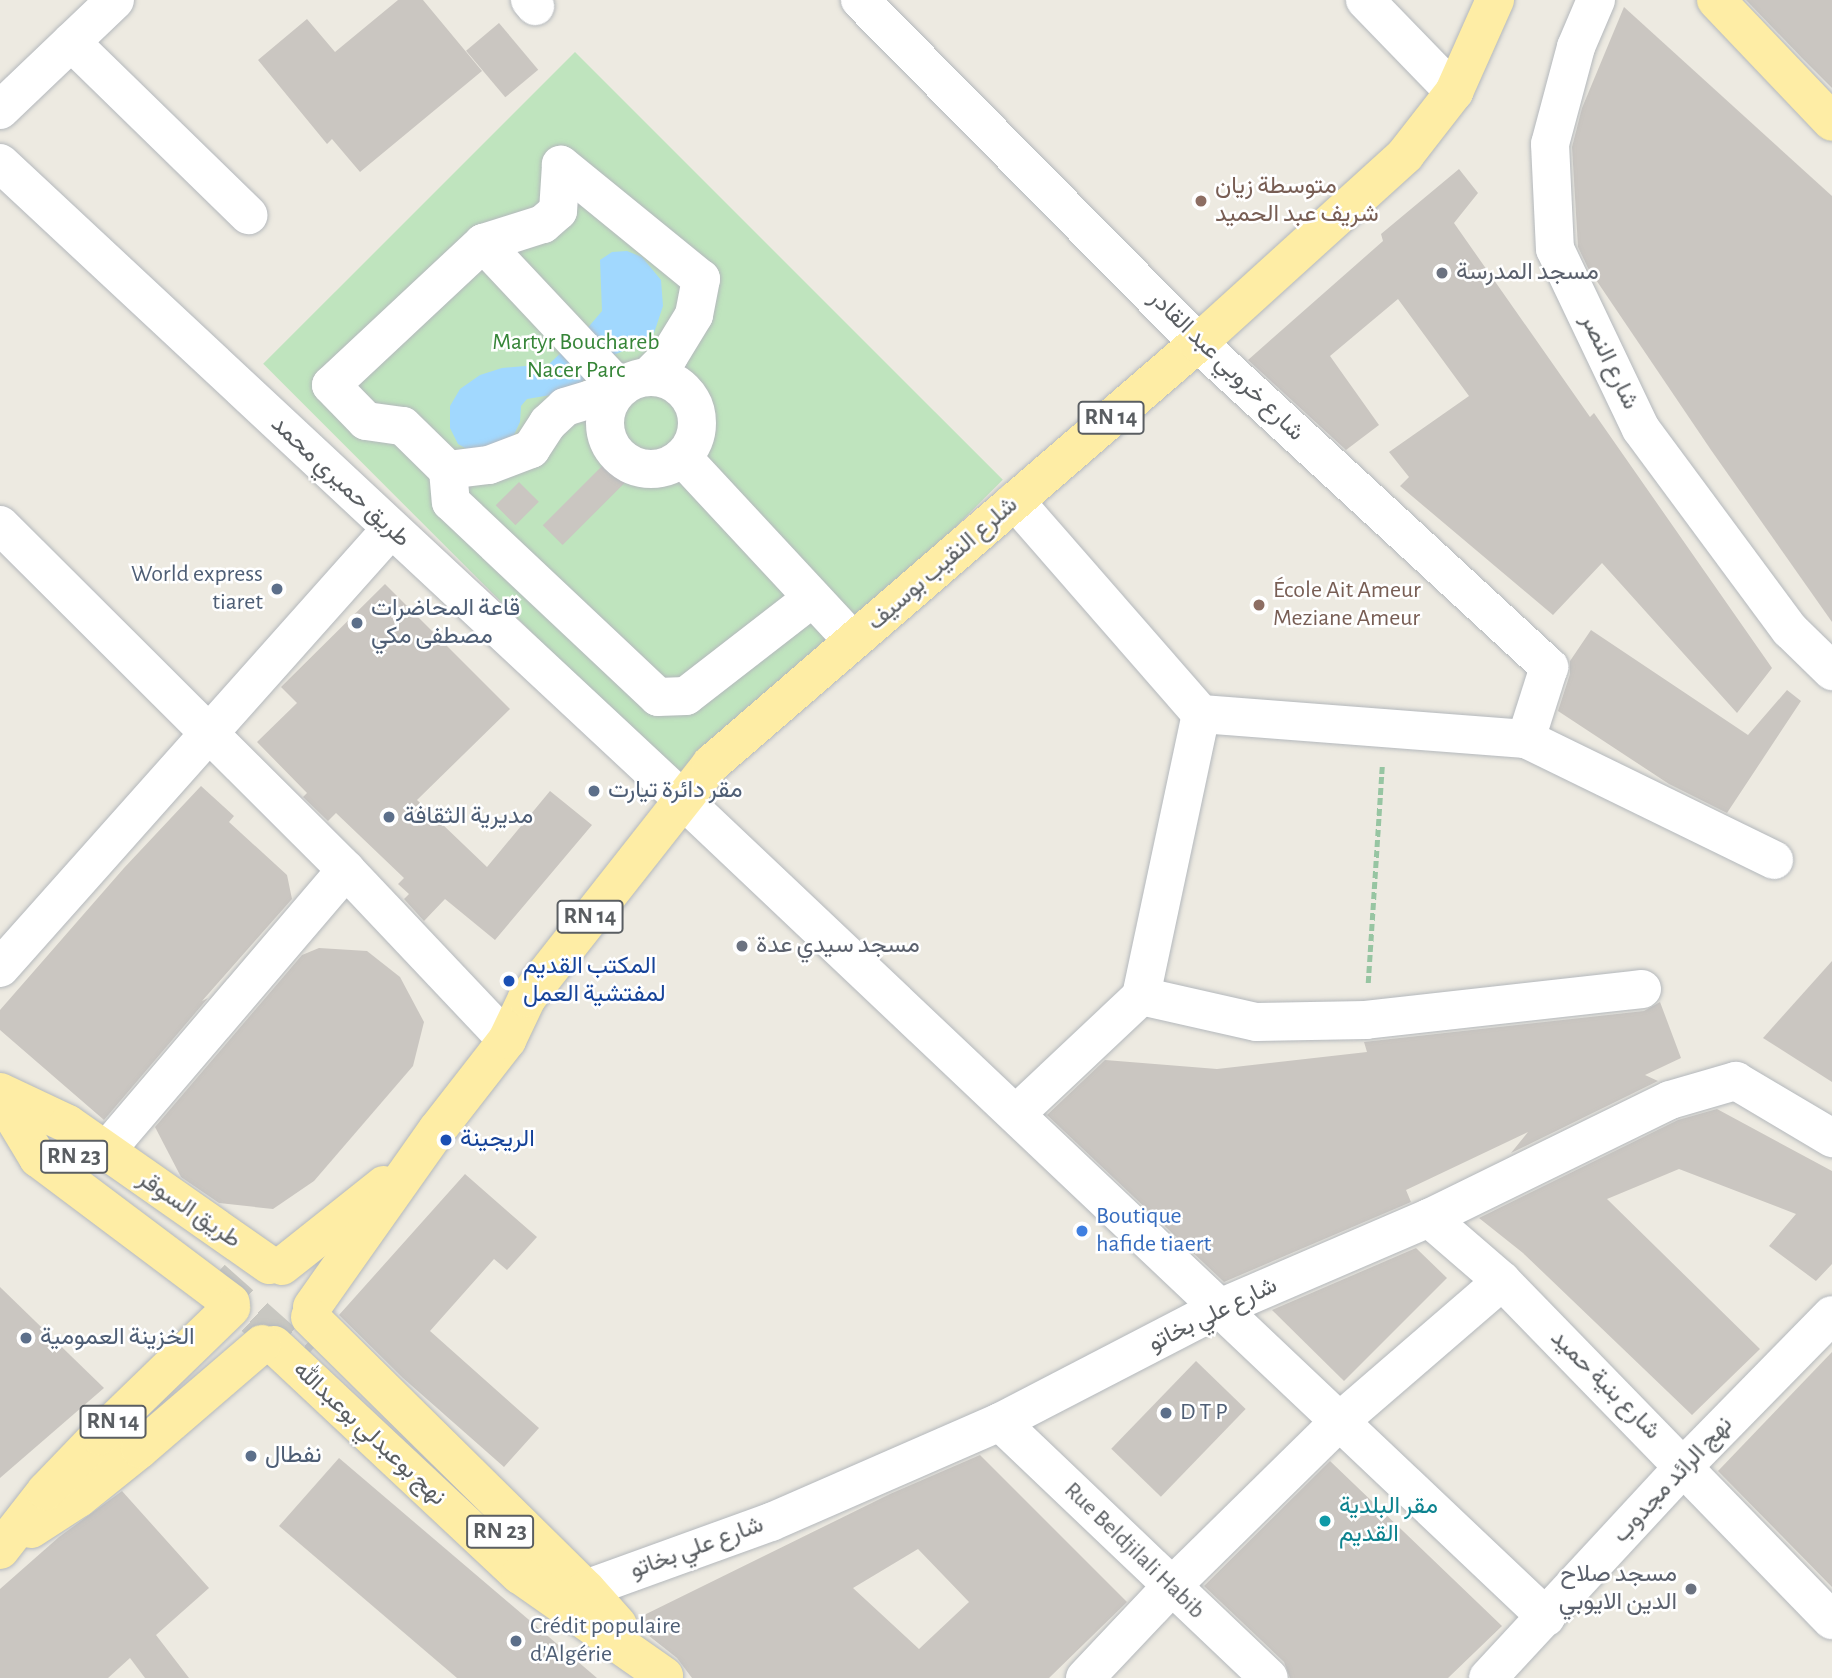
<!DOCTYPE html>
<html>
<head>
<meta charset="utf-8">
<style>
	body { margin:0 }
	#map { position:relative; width:1832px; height:1678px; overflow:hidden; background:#edeae1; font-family:"Alegreya Sans",Vazirmatn,sans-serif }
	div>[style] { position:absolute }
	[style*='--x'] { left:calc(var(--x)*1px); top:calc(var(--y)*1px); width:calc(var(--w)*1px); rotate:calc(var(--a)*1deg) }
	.green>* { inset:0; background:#bfe4be; transform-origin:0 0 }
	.water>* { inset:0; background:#a1d8fe }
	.building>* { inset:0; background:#cac6c1; transform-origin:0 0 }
	.major-tunnel>* { height:38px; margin-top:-19px; transform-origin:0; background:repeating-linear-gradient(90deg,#c8c7c1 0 38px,transparent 0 57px) }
	.path>* { height:4.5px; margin-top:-2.25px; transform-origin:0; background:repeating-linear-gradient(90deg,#97c5a2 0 7px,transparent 0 10.5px) }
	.roads { filter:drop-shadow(0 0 2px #b4b8bc) drop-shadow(0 0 2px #b4b8bc) }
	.minor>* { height:38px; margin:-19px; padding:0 19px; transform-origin:19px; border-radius:19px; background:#fff }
	.minor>.ring { margin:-19px; padding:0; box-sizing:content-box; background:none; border:38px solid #fff; border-radius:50% }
	.major>* { height:38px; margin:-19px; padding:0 19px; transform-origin:19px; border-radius:19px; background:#feeda5 }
	.dots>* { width:19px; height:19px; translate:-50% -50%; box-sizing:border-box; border:4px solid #fff; border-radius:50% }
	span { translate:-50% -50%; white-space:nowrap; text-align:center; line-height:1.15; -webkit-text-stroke:5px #fff; paint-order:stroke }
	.shield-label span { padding:2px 5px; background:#fff; border:2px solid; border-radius:5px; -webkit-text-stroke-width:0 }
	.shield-label { font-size:23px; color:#5a5e62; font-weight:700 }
	.education-label { font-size:24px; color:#785e54 }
	.left { translate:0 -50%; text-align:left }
	.worship-label { font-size:24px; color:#5b616d }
	.right { translate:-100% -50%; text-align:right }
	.park-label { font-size:24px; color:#368538 }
	.street-label { font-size:24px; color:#5a5e62 }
	.service-label { font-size:24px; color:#4e5e75 }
	.transit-label { font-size:24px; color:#164399 }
	.shop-label { font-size:24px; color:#366cbe }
	.culture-label { font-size:24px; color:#0d838f }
</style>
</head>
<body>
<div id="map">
	<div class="green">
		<div style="left:575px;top:52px;width:605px;height:441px;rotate:45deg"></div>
	</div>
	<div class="water">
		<div style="clip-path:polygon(627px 251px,642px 257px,661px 280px,663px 306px,654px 333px,637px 345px,609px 357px,585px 331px,602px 311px,600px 260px,612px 252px)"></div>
		<div style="clip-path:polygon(564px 350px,588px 375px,581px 383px,569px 392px,527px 399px,521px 406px,520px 422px,512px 439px,476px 454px,458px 444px,450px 428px,450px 406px,460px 389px,480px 375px,502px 368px,549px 364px)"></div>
	</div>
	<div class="building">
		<div style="clip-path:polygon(398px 0,423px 0,482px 71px,360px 172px,332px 139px,327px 144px,258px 60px,307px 19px,335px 52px)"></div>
		<div style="clip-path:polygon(1746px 0,1832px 0,1832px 88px,1803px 59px)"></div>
		<div style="clip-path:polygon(1624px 7px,1832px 196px,1832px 622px,1711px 450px,1588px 268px,1578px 247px,1572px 147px,1582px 108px)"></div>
		<div style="left:499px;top:23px;width:61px;height:43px;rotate:50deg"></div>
		<div style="clip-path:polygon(1459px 169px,1478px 193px,1454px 223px,1590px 417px,1594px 413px,1772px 668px,1737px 713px,1602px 563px,1553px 615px,1400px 486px,1409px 477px,1389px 452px,1469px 396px,1398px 299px,1330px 356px,1379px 425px,1346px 450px,1248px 360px,1383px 241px,1381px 234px)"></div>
		<div style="left:605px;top:463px;width:28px;height:88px;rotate:45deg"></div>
		<div style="left:519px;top:482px;width:28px;height:33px;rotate:45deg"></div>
		<div style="clip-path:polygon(385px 584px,510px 709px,417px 800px,487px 867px,550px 791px,592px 825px,495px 940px,445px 899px,424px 921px,404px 899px,409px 894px,398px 884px,404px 878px,336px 813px,328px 821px,303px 797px,307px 793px,257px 742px,297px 703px,281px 687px)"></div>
		<div style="clip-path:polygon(1591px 630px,1748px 735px,1787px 690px,1801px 701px,1727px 813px,1669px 784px,1558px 711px,1570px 674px,1570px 661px)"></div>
		<div style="clip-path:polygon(201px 786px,234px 816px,229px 822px,287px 875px,292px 899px,202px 1001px,208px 998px,104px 1120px,0 1030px,0 1010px,124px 868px)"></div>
		<div style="clip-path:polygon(319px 948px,367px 951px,400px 977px,424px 1022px,413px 1066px,314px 1181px,273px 1209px,219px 1203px,181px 1177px,155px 1127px,302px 955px)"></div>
		<div style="clip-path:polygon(1832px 961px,1832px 1082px,1763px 1038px)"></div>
		<div style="clip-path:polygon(1660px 1002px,1681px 1058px,1645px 1075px,1658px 1081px,1511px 1153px,1528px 1132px,1406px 1190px,1411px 1202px,1224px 1282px,1047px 1115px,1105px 1060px,1217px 1069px,1367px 1052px,1364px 1042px,1644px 1011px)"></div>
		<div style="clip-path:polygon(1717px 1109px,1832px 1171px,1832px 1264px,1816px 1281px,1769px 1246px,1796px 1214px,1679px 1169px,1607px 1199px,1760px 1349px,1692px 1415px,1523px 1253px,1479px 1218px,1678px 1120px)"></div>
		<div style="clip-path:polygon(465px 1174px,537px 1237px,507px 1270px,494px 1259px,430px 1331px,539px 1428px,504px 1467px,403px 1378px,339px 1315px)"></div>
		<div style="clip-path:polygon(1416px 1248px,1447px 1278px,1344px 1381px,1272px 1310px)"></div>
		<div style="clip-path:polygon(0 1287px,104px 1388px,0 1478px)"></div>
		<div style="clip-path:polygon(1832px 1352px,1832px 1587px,1718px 1471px)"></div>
		<div style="left:1196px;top:1361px;width:69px;height:122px;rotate:44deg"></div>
		<div style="clip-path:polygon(evenodd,980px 1455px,1127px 1602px,1049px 1678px,692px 1678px,677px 1658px,639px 1628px,638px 1618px,890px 1494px,980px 1455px,918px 1549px,969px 1602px,919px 1649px,853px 1588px,918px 1549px)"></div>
		<div style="clip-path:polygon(339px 1458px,597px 1678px,457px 1678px,279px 1526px)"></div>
		<div style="clip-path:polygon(1330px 1461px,1502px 1626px,1448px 1678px,1290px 1678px,1284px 1662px,1204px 1586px)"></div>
		<div style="clip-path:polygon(122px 1491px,209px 1588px,156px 1635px,189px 1678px,145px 1678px,130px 1658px,108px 1678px,0 1678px,0 1589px,59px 1537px)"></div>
	</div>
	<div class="major-tunnel">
		<div style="--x:212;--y:1279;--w:122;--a:41.7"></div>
	</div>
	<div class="path">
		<div style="--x:1368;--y:983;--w:218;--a:-86.3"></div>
	</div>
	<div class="roads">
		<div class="minor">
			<div style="--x:530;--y:0;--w:8;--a:50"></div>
			<div style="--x:860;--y:0;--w:482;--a:45.4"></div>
			<div style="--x:1198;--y:343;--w:478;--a:42.7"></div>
			<div style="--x:1549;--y:667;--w:76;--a:107.7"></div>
			<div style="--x:1365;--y:0;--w:128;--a:45.9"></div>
			<div style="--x:1596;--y:0;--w:51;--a:113.1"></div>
			<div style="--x:1576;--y:47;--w:100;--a:105"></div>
			<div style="--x:1550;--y:144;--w:105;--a:87.3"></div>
			<div style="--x:1555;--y:249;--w:199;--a:64.5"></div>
			<div style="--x:1641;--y:429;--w:250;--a:53.5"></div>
			<div style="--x:1790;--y:630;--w:59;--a:44.3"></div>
			<div style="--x:71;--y:42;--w:248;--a:44.3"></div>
			<div style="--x:0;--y:110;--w:159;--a:-43.7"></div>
			<div style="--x:0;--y:163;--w:933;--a:43"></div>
			<div style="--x:682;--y:799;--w:1190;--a:43.43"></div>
			<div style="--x:483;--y:243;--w:199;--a:46.8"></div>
			<div style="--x:649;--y:376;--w:28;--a:-45"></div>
			<div style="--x:669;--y:356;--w:48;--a:-58.6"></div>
			<div style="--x:694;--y:315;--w:37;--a:-79"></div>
			<div style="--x:701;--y:279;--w:181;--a:-140.8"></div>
			<div style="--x:561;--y:165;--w:46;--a:93.7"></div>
			<div style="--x:558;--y:211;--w:20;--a:139"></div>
			<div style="--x:543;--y:224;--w:63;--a:162.4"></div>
			<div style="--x:483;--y:243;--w:208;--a:136.9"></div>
			<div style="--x:331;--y:385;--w:50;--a:45.8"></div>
			<div style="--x:366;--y:421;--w:37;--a:8"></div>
			<div style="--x:403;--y:426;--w:63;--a:44.4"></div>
			<div style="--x:448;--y:470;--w:32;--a:85"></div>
			<div style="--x:451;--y:502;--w:284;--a:43.3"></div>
			<div style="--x:658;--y:697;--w:28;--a:-2"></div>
			<div style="--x:686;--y:696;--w:158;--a:-37.8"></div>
			<div class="ring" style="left:605px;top:377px;width:54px;height:54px"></div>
			<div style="--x:682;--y:457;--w:251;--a:47.1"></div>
			<div style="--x:448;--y:470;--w:41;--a:-7"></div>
			<div style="--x:489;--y:465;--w:45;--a:-20.9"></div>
			<div style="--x:531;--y:449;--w:31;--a:-57"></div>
			<div style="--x:548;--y:423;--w:23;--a:-43"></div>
			<div style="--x:565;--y:407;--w:27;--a:-17"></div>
			<div style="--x:591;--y:399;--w:18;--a:6"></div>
			<div style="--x:1015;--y:501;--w:283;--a:48.9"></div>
			<div style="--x:0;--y:525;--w:489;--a:44.9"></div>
			<div style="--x:346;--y:870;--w:234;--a:46.6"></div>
			<div style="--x:0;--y:968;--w:586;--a:-48.32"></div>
			<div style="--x:1642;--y:989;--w:278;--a:173.6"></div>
			<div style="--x:1366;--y:1020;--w:110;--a:179"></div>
			<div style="--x:1256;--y:1022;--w:118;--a:-167.3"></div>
			<div style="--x:1141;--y:996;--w:288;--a:-78"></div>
			<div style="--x:1201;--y:714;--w:326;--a:4.4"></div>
			<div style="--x:1526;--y:739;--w:276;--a:26"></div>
			<div style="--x:1016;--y:1114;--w:172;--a:-43.3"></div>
			<div style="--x:105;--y:1152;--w:371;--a:-49.5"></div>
			<div style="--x:1429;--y:1218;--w:96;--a:40.8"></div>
			<div style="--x:1502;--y:1281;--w:473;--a:45.8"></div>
			<div style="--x:1000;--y:1422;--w:371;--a:43.6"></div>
			<div style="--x:586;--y:1589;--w:197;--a:-19.9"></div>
			<div style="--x:771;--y:1522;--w:250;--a:-23.6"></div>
			<div style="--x:1000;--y:1422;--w:248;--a:-27.4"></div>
			<div style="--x:1220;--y:1308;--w:228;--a:-23.3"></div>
			<div style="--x:1429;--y:1218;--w:268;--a:-26.1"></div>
			<div style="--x:1670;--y:1100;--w:69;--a:-16.1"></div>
			<div style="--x:1736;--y:1081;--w:112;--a:30.7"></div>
			<div style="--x:1085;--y:1678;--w:125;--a:-46.6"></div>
			<div style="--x:1171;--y:1587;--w:237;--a:-44.5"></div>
			<div style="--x:1340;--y:1421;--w:214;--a:-40.8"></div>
			<div style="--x:1488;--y:1678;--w:289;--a:-47.2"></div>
			<div style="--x:1684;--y:1466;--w:211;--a:-45.6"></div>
		</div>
		<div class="major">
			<div style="--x:1716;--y:0;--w:168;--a:46.4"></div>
			<div style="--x:0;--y:1092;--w:75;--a:25.2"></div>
			<div style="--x:68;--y:1124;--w:246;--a:35"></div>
			<div style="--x:0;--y:1095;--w:74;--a:58.9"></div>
			<div style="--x:38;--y:1158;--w:241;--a:36.9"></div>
			<div style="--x:282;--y:1266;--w:130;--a:-38.5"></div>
			<div style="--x:312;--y:1307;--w:217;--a:-54.8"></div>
			<div style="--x:437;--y:1130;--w:114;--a:-52.1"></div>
			<div style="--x:507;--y:1040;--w:47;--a:-64.5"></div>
			<div style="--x:527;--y:998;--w:298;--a:-51.8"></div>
			<div style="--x:711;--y:764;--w:644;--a:-40.84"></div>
			<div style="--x:1198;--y:343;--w:280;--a:-42.2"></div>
			<div style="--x:1405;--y:155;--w:80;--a:-52.1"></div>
			<div style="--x:1454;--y:92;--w:101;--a:-66"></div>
			<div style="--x:310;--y:1317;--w:388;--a:44.6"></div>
			<div style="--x:586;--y:1589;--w:48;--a:48.4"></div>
			<div style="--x:274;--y:1345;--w:337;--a:43.1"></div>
			<div style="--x:520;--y:1575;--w:176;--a:35"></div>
			<div style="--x:31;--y:1529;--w:57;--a:-32.9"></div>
			<div style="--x:79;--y:1498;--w:78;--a:-38.8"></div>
			<div style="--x:140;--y:1449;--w:161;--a:-40.7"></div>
			<div style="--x:0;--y:1550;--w:75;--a:-52.1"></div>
			<div style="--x:46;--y:1491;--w:76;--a:-46.1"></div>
			<div style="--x:99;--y:1436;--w:184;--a:-44.1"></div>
		</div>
	</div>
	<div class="dots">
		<div style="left:1201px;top:201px;background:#8d6e63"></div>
		<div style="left:1442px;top:273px;background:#6b7280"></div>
		<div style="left:277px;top:589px;background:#5c6f8a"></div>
		<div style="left:1259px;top:605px;background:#8d6e63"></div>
		<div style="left:357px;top:623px;background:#5c6f8a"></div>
		<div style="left:594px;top:791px;background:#5c6f8a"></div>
		<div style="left:389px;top:817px;background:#5c6f8a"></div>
		<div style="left:742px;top:946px;background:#6b7280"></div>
		<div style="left:509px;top:981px;background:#1a4fb4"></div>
		<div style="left:446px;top:1140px;background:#1a4fb4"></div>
		<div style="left:1082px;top:1231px;background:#3f7fe0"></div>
		<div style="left:26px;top:1338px;background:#5c6f8a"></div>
		<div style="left:1166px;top:1413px;background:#5c6f8a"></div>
		<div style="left:251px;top:1456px;background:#5c6f8a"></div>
		<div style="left:1325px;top:1521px;background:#0f9aa8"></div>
		<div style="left:1691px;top:1589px;background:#6b7280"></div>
		<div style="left:516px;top:1641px;background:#5c6f8a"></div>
	</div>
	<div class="shield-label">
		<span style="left:1111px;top:418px">RN 14</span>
		<span style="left:590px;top:917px">RN 14</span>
		<span style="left:74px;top:1157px">RN 23</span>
		<span style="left:113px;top:1422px">RN 14</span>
		<span style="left:500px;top:1532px">RN 23</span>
	</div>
	<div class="education-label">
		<span class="left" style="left:1215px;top:201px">متوسطة زيان<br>شريف عبد الحميد</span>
		<span class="left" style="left:1273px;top:605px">École Ait Ameur<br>Meziane Ameur</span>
	</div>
	<div class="worship-label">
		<span class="left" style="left:1456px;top:273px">مسجد المدرسة</span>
		<span class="left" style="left:756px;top:946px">مسجد سيدي عدة</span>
		<span class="right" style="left:1677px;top:1589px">مسجد صلاح<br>الدين الايوبي</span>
	</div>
	<div class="park-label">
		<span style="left:576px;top:357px">Martyr Bouchareb<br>Nacer Parc</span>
	</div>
	<div class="street-label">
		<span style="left:1609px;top:362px;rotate:64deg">شارع النصر</span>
		<span style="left:1226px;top:366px;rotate:44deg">شارع خروبي عبد القادر</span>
		<span style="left:340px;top:482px;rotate:43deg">طريق حميري محمد</span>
		<span style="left:943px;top:564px;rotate:-41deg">شلرع النقيب بوسيف</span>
		<span style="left:189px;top:1210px;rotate:34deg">طريق السوقر</span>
		<span style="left:1213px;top:1315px;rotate:-26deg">شارع علي بخاتو</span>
		<span style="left:1605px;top:1385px;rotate:45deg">شارع بنية حميد</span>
		<span style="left:369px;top:1434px;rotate:43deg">نهج بوعبدلي بوعبدالله</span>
		<span style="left:1673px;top:1480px;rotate:-47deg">نهج الرائد مجدوب</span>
		<span style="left:697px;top:1548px;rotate:-20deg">شارع علي بخاتو</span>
		<span style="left:1134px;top:1551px;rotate:44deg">Rue Beldjilali Habib</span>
	</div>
	<div class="service-label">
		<span class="right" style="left:263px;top:589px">World express<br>tiaret</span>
		<span class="left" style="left:371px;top:623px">قاعة المحاضرات<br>مصطفى مكي</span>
		<span class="left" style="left:608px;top:791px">مقر دائرة تيارت</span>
		<span class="left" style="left:403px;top:817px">مديرية الثقافة</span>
		<span class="left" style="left:40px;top:1338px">الخزينة العمومية</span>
		<span class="left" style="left:1180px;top:1413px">D T P</span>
		<span class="left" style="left:265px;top:1456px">نفطال</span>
		<span class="left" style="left:530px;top:1641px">Crédit populaire<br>d'Algérie</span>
	</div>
	<div class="transit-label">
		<span class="left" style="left:523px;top:981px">المكتب القديم<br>لمفتشية العمل</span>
		<span class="left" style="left:460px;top:1140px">الريجينة</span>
	</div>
	<div class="shop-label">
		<span class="left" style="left:1096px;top:1231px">Boutique<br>hafide tiaert</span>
	</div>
	<div class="culture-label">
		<span class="left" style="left:1339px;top:1521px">مقر البلدية<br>القديم</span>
	</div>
</div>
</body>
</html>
